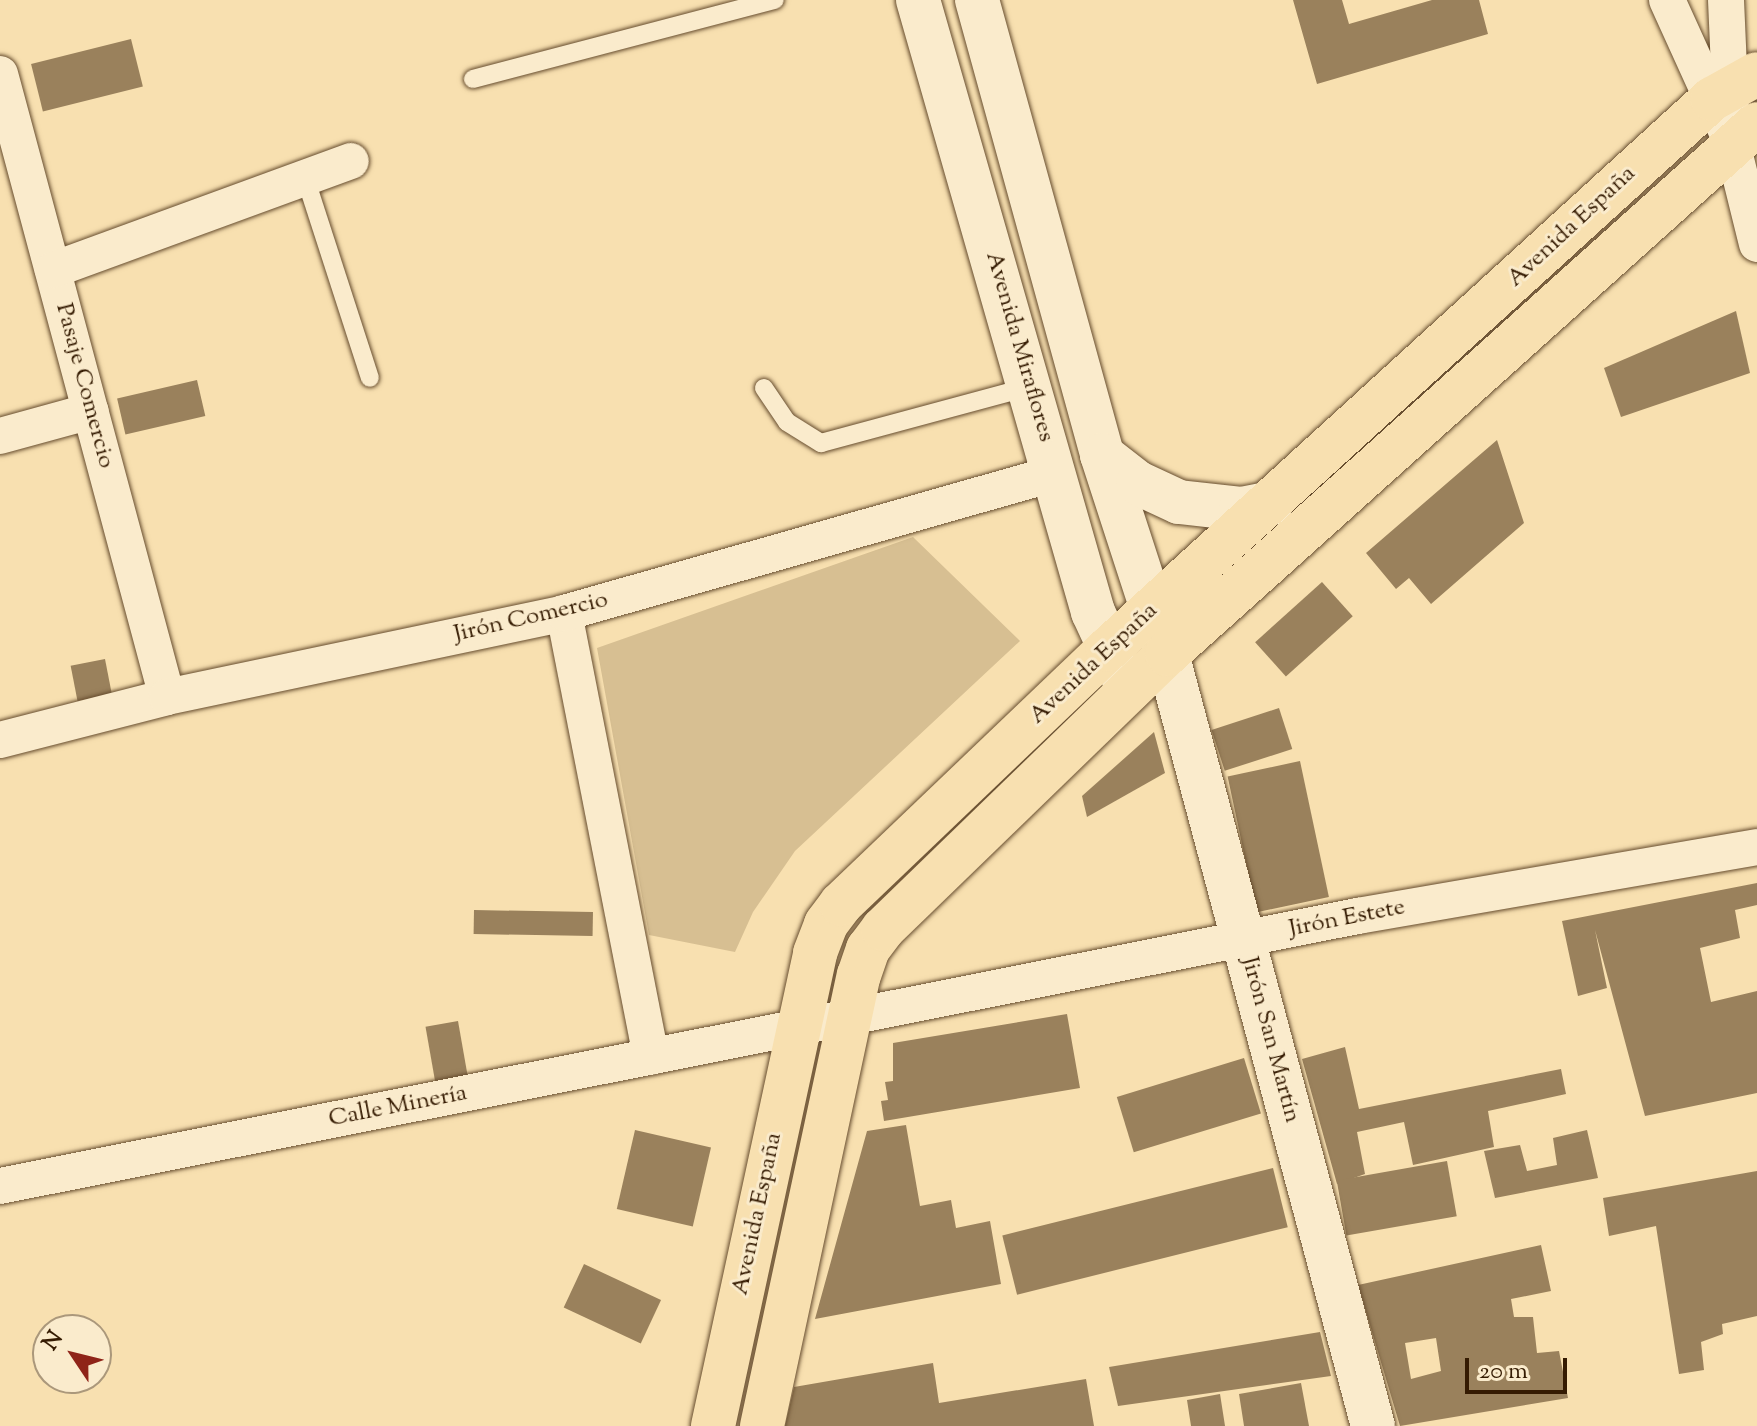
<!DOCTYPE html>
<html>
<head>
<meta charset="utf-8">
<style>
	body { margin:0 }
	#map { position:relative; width:1757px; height:1426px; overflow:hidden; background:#f8e0b0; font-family:"Sorts Mill Goudy",serif }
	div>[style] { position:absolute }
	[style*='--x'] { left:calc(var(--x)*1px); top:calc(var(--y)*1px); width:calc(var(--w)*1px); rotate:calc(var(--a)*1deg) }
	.green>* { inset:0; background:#d7bf92 }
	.building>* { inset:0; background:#9a815c; transform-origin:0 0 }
	.roads { filter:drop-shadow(0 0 2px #664c2e) drop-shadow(0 0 2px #664c2e) }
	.service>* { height:18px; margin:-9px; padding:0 9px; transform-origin:9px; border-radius:9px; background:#faebcc }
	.minor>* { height:36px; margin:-18px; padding:0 18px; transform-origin:18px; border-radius:18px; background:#faebcc }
	.tertiary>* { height:44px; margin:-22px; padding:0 22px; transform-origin:22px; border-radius:22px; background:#faebcc }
	.secondary>* { height:44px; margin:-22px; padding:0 22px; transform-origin:22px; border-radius:22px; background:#faebcc }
	.primary>* { height:44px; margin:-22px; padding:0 22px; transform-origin:22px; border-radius:22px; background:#f8e0b0 }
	span { translate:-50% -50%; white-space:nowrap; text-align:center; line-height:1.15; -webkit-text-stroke:6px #faebcc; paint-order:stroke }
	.street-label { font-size:24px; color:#351b02 }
	.north { position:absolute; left:32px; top:1314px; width:80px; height:80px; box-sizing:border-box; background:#faebcc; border:2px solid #ab987b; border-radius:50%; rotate:305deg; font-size:22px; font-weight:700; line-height:32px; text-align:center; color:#351b02 }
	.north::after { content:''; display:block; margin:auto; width:28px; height:36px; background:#8f2418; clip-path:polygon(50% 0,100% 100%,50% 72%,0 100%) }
	.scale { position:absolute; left:1465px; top:1358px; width:102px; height:36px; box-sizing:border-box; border:4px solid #351b02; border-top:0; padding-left:10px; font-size:24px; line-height:28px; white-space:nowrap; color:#351b02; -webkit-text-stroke:6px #faebcc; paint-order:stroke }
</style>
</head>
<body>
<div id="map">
	<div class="green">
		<div style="clip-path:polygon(913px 537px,1020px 641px,795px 851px,753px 912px,735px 952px,649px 935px,597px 648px)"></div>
	</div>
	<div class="building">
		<div style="clip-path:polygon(1293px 0,1342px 0,1349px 24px,1432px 0,1479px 0,1488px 34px,1317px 84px)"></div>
		<div style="left:131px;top:39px;width:49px;height:103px;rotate:76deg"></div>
		<div style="clip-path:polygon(1736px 311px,1750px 373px,1621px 417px,1604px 368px)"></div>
		<div style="left:197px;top:380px;width:37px;height:82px;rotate:77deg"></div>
		<div style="clip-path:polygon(1497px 440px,1524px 523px,1431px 604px,1409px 578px,1396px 589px,1366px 553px)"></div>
		<div style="left:1322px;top:582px;width:46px;height:90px;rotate:48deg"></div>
		<div style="left:105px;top:659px;width:36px;height:35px;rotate:79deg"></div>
		<div style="left:1279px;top:708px;width:43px;height:71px;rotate:72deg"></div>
		<div style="clip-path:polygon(1154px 732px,1165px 773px,1087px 817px,1082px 796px)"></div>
		<div style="left:1300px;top:761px;width:139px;height:74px;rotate:78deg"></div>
		<div style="clip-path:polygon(1757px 883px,1757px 905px,1735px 910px,1740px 938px,1700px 948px,1711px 1002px,1757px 991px,1757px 1093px,1645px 1116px,1595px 930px,1607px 988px,1578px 996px,1562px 921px)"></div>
		<div style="left:474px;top:910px;width:119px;height:24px;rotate:1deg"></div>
		<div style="clip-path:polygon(1067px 1014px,1080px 1088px,884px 1121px,881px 1101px,888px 1100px,885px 1082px,893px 1081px,893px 1043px)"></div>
		<div style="left:458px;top:1021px;width:55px;height:33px;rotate:80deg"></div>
		<div style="clip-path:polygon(1345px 1047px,1359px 1109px,1561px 1069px,1566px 1094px,1488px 1111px,1494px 1147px,1413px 1165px,1404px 1122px,1357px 1132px,1365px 1174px,1337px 1184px,1302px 1059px)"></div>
		<div style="left:1244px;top:1058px;width:58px;height:133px;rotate:73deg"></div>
		<div style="clip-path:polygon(906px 1125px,920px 1206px,951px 1200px,956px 1228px,990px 1221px,1001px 1284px,815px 1319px,867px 1131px)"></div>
		<div style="left:635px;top:1130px;width:78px;height:81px;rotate:13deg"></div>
		<div style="clip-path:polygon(1587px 1130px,1598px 1178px,1495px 1198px,1484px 1151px,1520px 1145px,1527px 1171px,1557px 1165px,1553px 1138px)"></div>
		<div style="left:1447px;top:1161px;width:56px;height:112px;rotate:80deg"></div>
		<div style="left:1273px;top:1168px;width:61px;height:279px;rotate:76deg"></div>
		<div style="clip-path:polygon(1757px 1171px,1757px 1316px,1722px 1324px,1723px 1334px,1701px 1342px,1704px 1370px,1679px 1374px,1656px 1226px,1609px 1236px,1603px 1198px)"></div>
		<div style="clip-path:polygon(evenodd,1541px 1245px,1551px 1291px,1511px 1299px,1514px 1317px,1533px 1317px,1537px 1353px,1559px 1351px,1568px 1398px,1400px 1426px,1358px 1285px,1541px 1245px,1436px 1338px,1441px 1371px,1411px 1379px,1405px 1343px,1436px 1338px)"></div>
		<div style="left:584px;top:1264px;width:85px;height:48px;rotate:25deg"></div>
		<div style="clip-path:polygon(1320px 1332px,1331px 1376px,1118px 1406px,1109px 1367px)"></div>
		<div style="clip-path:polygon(933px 1363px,939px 1403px,1086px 1379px,1094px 1426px,785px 1426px,794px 1387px)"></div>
		<div style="clip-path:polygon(1301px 1383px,1309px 1426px,1244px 1426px,1239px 1394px)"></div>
		<div style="clip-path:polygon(1220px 1394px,1225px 1426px,1191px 1426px,1187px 1400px)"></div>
	</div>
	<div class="roads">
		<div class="service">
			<div style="--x:473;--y:79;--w:312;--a:-14.7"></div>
			<div style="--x:305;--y:177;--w:211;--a:72.1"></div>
			<div style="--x:764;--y:388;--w:41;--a:55.9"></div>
			<div style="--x:787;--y:422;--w:40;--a:32"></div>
			<div style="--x:821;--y:443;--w:215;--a:-15.1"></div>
		</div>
		<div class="minor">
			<div style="--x:1667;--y:0;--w:157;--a:65.6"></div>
			<div style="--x:1732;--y:143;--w:104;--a:76.1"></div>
			<div style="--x:1726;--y:0;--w:114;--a:87.5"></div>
			<div style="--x:0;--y:74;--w:645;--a:74.99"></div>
			<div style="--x:53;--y:270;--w:317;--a:-20.1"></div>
			<div style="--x:0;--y:436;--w:94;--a:-15.4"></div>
			<div style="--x:564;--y:613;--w:452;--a:78.9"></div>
			<div style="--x:0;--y:740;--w:172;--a:-14.4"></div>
			<div style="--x:167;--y:697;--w:406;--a:-11.9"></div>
			<div style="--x:564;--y:613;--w:512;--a:-15.88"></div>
			<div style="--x:0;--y:1186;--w:1385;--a:-11.25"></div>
			<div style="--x:1358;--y:916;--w:405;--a:-9.8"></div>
		</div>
		<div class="tertiary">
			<div style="--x:1167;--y:654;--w:799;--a:75.06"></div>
		</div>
		<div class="secondary">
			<div style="--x:918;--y:0;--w:637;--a:74.04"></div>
			<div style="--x:1093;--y:612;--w:86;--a:65.2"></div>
			<div style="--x:977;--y:0;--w:472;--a:74.6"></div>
			<div style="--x:1102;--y:455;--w:198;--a:72"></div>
			<div style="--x:1102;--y:455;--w:46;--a:37.9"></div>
			<div style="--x:1138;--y:483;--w:45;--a:24.9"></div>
			<div style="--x:1179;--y:502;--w:62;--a:6.4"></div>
			<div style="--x:1241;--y:509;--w:31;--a:-11"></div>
		</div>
		<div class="primary">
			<div style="--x:713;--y:1426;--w:484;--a:-77.8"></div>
			<div style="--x:815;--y:953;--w:31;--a:-69"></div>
			<div style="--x:826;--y:924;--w:25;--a:-53"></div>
			<div style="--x:841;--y:904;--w:369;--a:-43.7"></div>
			<div style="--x:1108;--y:649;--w:817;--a:-42.32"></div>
			<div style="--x:1712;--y:99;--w:51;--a:-29.1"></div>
			<div style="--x:762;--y:1426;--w:461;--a:-77.9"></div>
			<div style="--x:859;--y:975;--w:28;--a:-71"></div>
			<div style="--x:868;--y:949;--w:25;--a:-53"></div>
			<div style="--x:883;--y:929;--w:395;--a:-44.1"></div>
			<div style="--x:1167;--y:654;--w:793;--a:-41.93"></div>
		</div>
	</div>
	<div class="street-label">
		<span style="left:1572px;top:227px;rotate:-43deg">Avenida España</span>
		<span style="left:1019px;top:347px;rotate:74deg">Avenida Miraflores</span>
		<span style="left:84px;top:386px;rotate:75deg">Pasaje Comercio</span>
		<span style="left:531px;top:618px;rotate:-13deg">Jirón Comercio</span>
		<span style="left:1094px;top:664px;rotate:-43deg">Avenida España</span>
		<span style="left:1347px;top:919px;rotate:-11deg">Jirón Estete</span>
		<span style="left:1270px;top:1040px;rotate:75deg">Jirón San Martín</span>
		<span style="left:398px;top:1107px;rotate:-11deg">Calle Minería</span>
		<span style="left:758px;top:1214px;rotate:-78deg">Avenida España</span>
	</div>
	<div class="north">N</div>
	<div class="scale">20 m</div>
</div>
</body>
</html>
